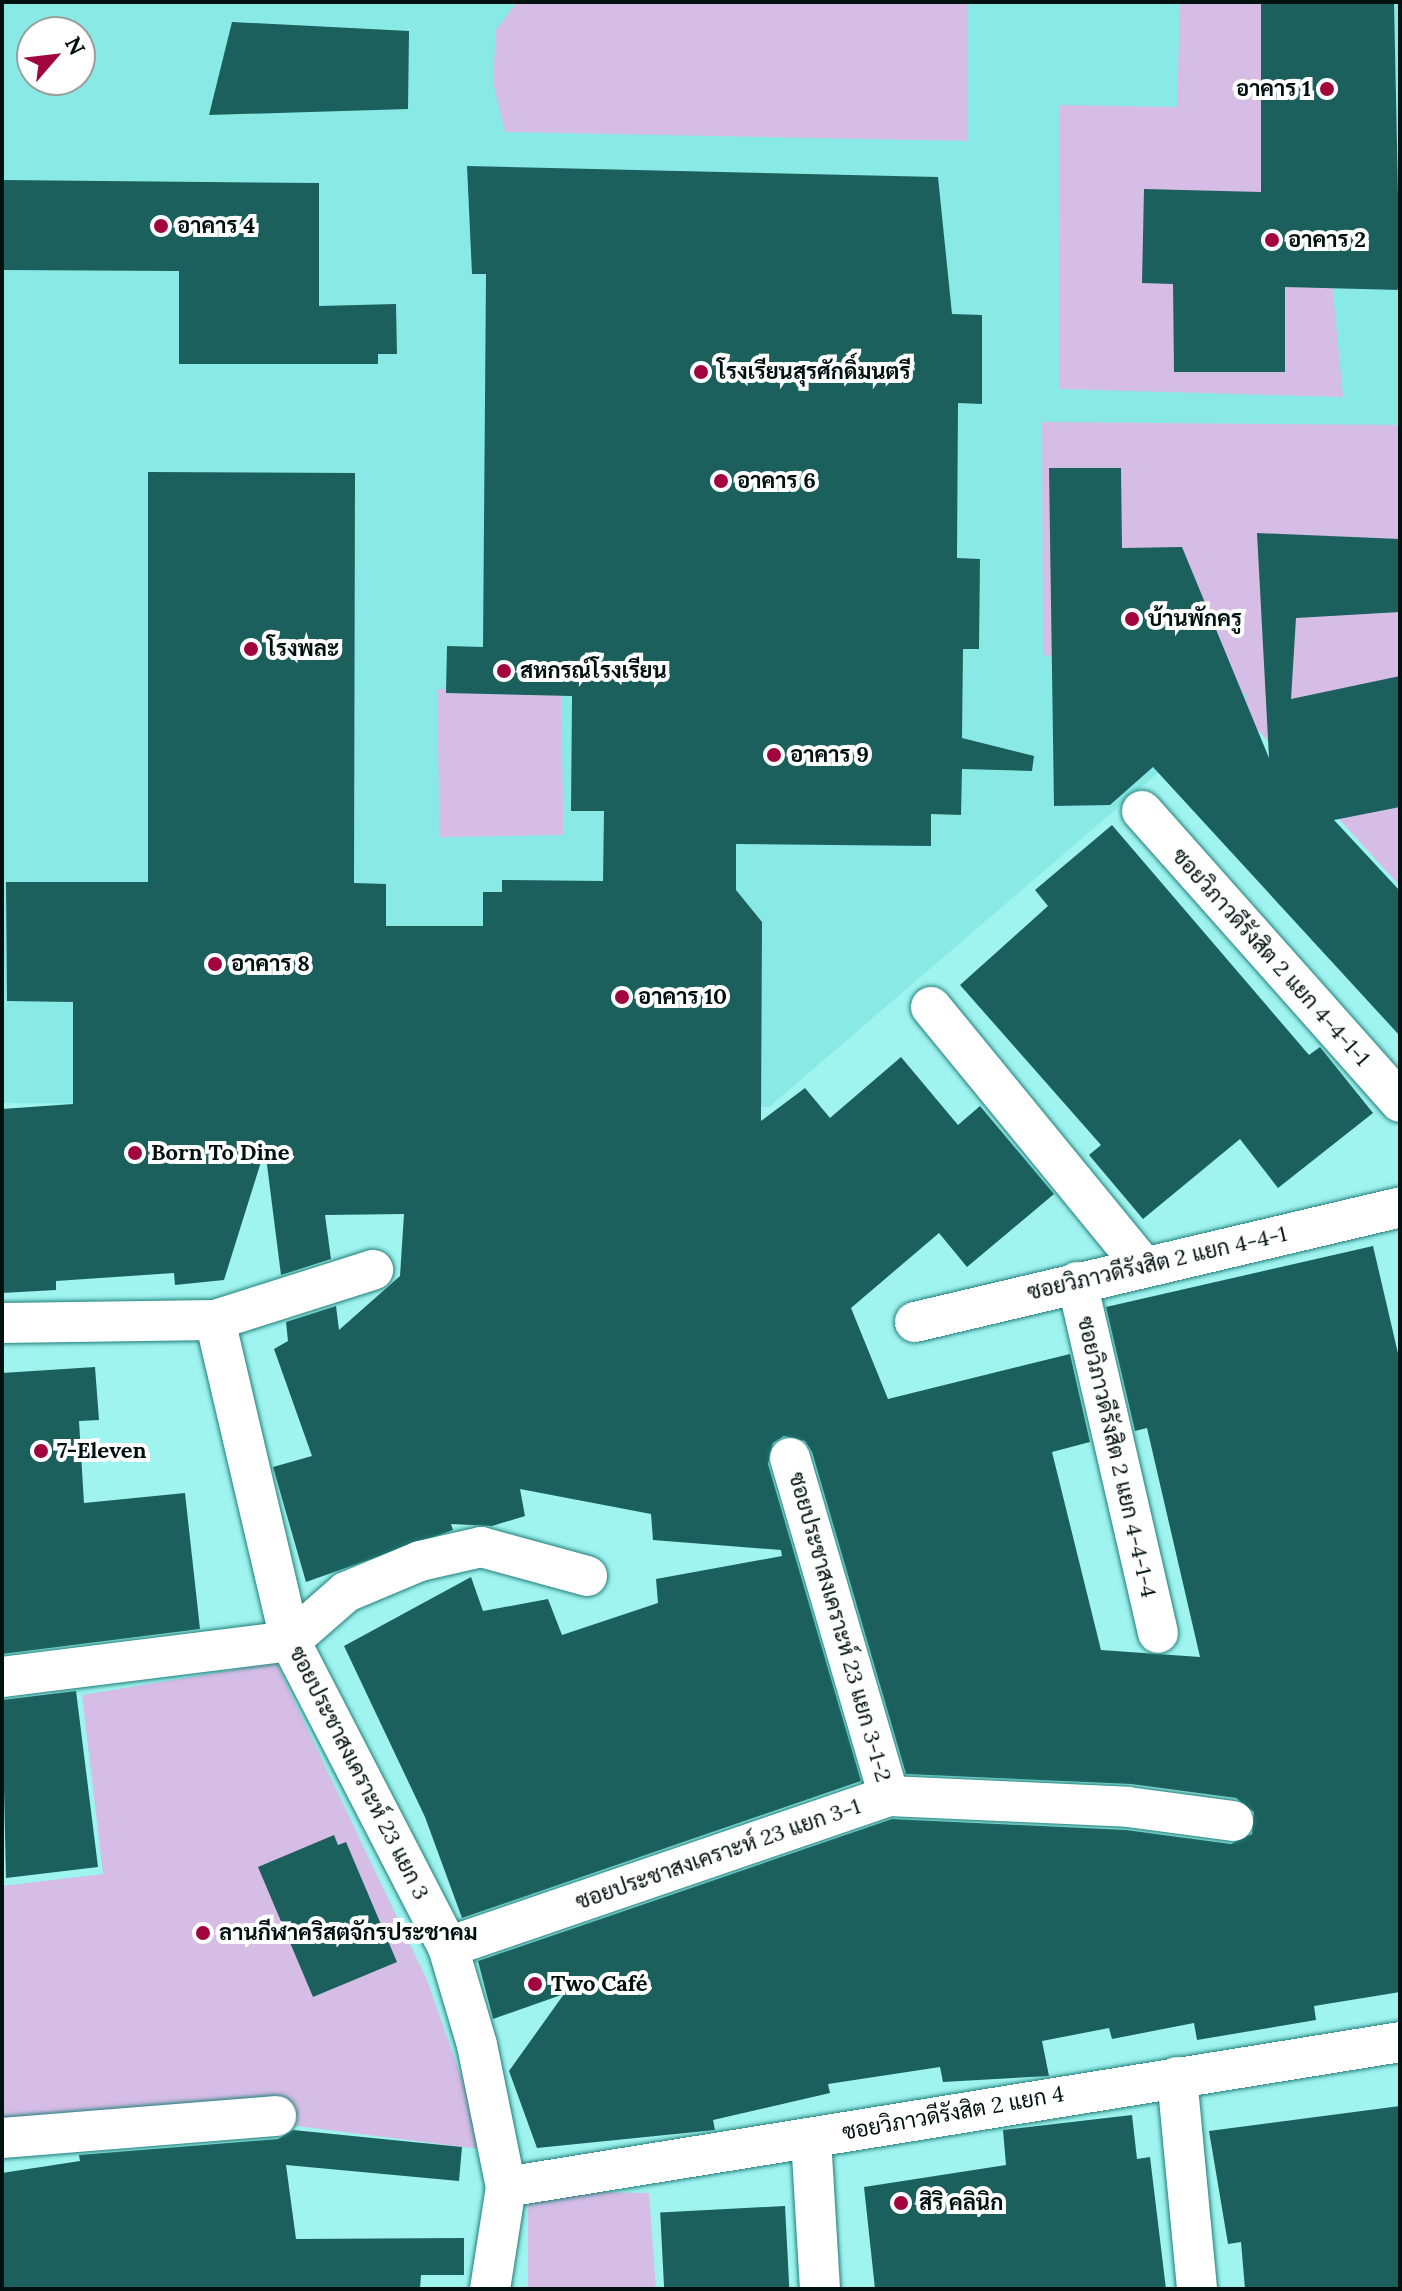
<!DOCTYPE html>
<html>
<head>
<meta charset="utf-8">
<style>
	body { margin:0 }
	#map { position:relative; width:1402px; height:2291px; overflow:hidden; background:#9ff4ef; font-family:Lora,Sarabun,serif }
	div>[style] { position:absolute }
	[style*='--x'] { left:calc(var(--x)*1px); top:calc(var(--y)*1px); width:calc(var(--w)*1px); rotate:calc(var(--a)*1deg) }
	.built>* { inset:0; background:#89eae5 }
	.green>* { inset:0; background:#d5bde6; transform-origin:0 0 }
	.building>* { inset:0; background:#1c605d; transform-origin:0 0 }
	.roads { filter:drop-shadow(0 0 2px #217d79) drop-shadow(0 0 2px #217d79) }
	.minor>* { height:40px; margin:-20px; padding:0 20px; transform-origin:20px; border-radius:20px; background:#fff }
	.dots>* { width:22px; height:22px; translate:-50% -50%; box-sizing:border-box; border:4px solid #fff; border-radius:50% }
	span { translate:-50% -50%; white-space:nowrap; text-align:center; line-height:1.15; -webkit-text-stroke:8px #fff; paint-order:stroke }
	.poi-label { font-size:22px; color:#001110; font-weight:700 }
	.right { translate:-100% -50%; text-align:right }
	.left { translate:0 -50%; text-align:left }
	.street-label { font-size:22px; color:#001110 }
	.frame { position:absolute; inset:0; border:4px solid #001110; pointer-events:none }
	.north { position:absolute; left:16px; top:16px; width:80px; height:80px; box-sizing:border-box; background:#fff; border:2px solid #99a09f; border-radius:50%; rotate:62deg; font-size:22px; font-weight:700; line-height:32px; text-align:center; color:#001110 }
	.north::after { content:''; display:block; margin:auto; width:28px; height:36px; background:#a2053d; clip-path:polygon(50% 0,100% 100%,50% 72%,0 100%) }
</style>
</head>
<body>
<div id="map">
	<div class="built">
		<div style="clip-path:polygon(evenodd,2px 2px,1400px 2px,1400px 664px,1249px 695px,769px 1107px,2px 1103px,2px 2px,32px 32px,80px 32px,80px 80px,32px 80px,32px 32px)"></div>
	</div>
	<div class="green">
		<div style="clip-path:polygon(517px 2px,968px 2px,968px 141px,505px 132px,493px 82px,496px 30px)"></div>
		<div style="clip-path:polygon(1180px 2px,1305px 2px,1343px 397px,1059px 389px,1060px 105px,1177px 107px)"></div>
		<div style="clip-path:polygon(1042px 422px,1400px 425px,1400px 886px,1236px 706px,1248px 695px,1043px 655px)"></div>
		<div style="left:561px;top:687px;width:148px;height:124px;rotate:89deg"></div>
		<div style="clip-path:polygon(276px 1663px,427px 1980px,487px 2150px,289px 2125px,2px 2118px,2px 1886px,103px 1874px,82px 1695px)"></div>
		<div style="clip-path:polygon(554px 2191px,649px 2193px,656px 2289px,528px 2289px,528px 2205px)"></div>
	</div>
	<div class="building">
		<div style="clip-path:polygon(1261px 2px,1394px 2px,1400px 290px,1285px 287px,1285px 372px,1174px 372px,1173px 284px,1142px 283px,1144px 189px,1261px 192px)"></div>
		<div style="clip-path:polygon(232px 22px,409px 31px,408px 109px,209px 115px)"></div>
		<div style="clip-path:polygon(467px 166px,938px 177px,952px 314px,982px 315px,982px 404px,958px 403px,957px 558px,980px 559px,979px 649px,963px 649px,962px 738px,1034px 756px,1032px 771px,962px 769px,961px 815px,931px 814px,931px 846px,736px 844px,736px 890px,762px 922px,761px 1121px,805px 1088px,830px 1118px,901px 1057px,958px 1125px,980px 1106px,1054px 1194px,967px 1267px,939px 1233px,851px 1308px,888px 1399px,1070px 1354px,1090px 1442px,1052px 1452px,1101px 1650px,1200px 1657px,1147px 1428px,1135px 1431px,1106px 1307px,1373px 1246px,1400px 1362px,1400px 1992px,1314px 2006px,1316px 2020px,1197px 2040px,1194px 2023px,1112px 2039px,1109px 2028px,1042px 2041px,1049px 2076px,943px 2082px,940px 2067px,828px 2084px,830px 2093px,713px 2120px,715px 2130px,537px 2148px,509px 2071px,564px 1994px,493px 2019px,478px 1961px,892px 1819px,1126px 1830px,1231px 1844px,1252px 1834px,1254px 1812px,1236px 1798px,1131px 1784px,906px 1774px,812px 1452px,805px 1441px,784px 1436px,773px 1443px,768px 1464px,861px 1781px,462px 1918px,425px 1817px,344px 1646px,471px 1577px,483px 1611px,548px 1599px,562px 1635px,658px 1603px,656px 1579px,782px 1556px,781px 1550px,653px 1540px,651px 1514px,520px 1489px,525px 1516px,492px 1526px,451px 1524px,453px 1530px,306px 1582px,273px 1467px,312px 1456px,274px 1349px,288px 1341px,286px 1322px,336px 1306px,339px 1330px,400px 1276px,404px 1214px,325px 1215px,331px 1259px,281px 1275px,265px 1149px,224px 1280px,175px 1285px,174px 1273px,56px 1281px,56px 1290px,2px 1293px,2px 1109px,73px 1104px,73px 1002px,7px 1001px,6px 882px,148px 882px,148px 472px,355px 473px,354px 883px,386px 884px,386px 926px,483px 926px,483px 892px,502px 892px,502px 880px,603px 881px,604px 811px,571px 811px,572px 696px,446px 693px,447px 646px,483px 647px,486px 274px,472px 274px)"></div>
		<div style="clip-path:polygon(2px 180px,319px 183px,319px 306px,396px 304px,397px 354px,378px 354px,378px 364px,179px 364px,179px 271px,2px 270px)"></div>
		<div style="clip-path:polygon(1049px 468px,1121px 468px,1122px 548px,1182px 547px,1269px 758px,1257px 533px,1400px 539px,1400px 612px,1296px 618px,1291px 699px,1400px 676px,1400px 807px,1334px 820px,1400px 891px,1400px 1036px,1153px 767px,1110px 805px,1054px 806px)"></div>
		<div style="clip-path:polygon(1112px 825px,1309px 1055px,1320px 1047px,1373px 1113px,1278px 1188px,1240px 1139px,1143px 1219px,1089px 1155px,1101px 1145px,960px 985px,1048px 906px,1035px 890px)"></div>
		<div style="clip-path:polygon(95px 1367px,99px 1420px,79px 1421px,84px 1503px,185px 1493px,200px 1629px,2px 1654px,2px 1373px)"></div>
		<div style="clip-path:polygon(76px 1691px,98px 1867px,6px 1878px,2px 1700px)"></div>
		<div style="clip-path:polygon(334px 1835px,338px 1845px,346px 1842px,397px 1962px,313px 1997px,258px 1867px)"></div>
		<div style="clip-path:polygon(1400px 2106px,1400px 2289px,1245px 2289px,1241px 2242px,1228px 2244px,1209px 2131px)"></div>
		<div style="clip-path:polygon(1132px 2115px,1137px 2159px,1150px 2157px,1166px 2289px,875px 2289px,864px 2187px,1006px 2165px,1003px 2130px)"></div>
		<div style="clip-path:polygon(293px 2130px,462px 2147px,459px 2181px,286px 2165px,296px 2239px,464px 2238px,464px 2275px,421px 2275px,420px 2289px,2px 2289px,2px 2173px,80px 2161px,79px 2155px,278px 2139px)"></div>
		<div style="left:785px;top:2206px;width:83px;height:125px;rotate:87deg"></div>
	</div>
	<div class="roads">
		<div class="minor">
			<div style="--x:1142;--y:811;--w:389;--a:48.4"></div>
			<div style="--x:931;--y:1007;--w:335;--a:50.7"></div>
			<div style="--x:1077;--y:1282;--w:360;--a:77"></div>
			<div style="--x:215;--y:1320;--w:330;--a:76.8"></div>
			<div style="--x:290;--y:1641;--w:344;--a:62.7"></div>
			<div style="--x:448;--y:1947;--w:102;--a:73.5"></div>
			<div style="--x:477;--y:2045;--w:145;--a:78.5"></div>
			<div style="--x:506;--y:2187;--w:103;--a:98.9"></div>
			<div style="--x:915;--y:1322;--w:498;--a:-13.3"></div>
			<div style="--x:2;--y:1323;--w:213;--a:-0.8"></div>
			<div style="--x:215;--y:1320;--w:166;--a:-17.6"></div>
			<div style="--x:790;--y:1458;--w:352;--a:73.7"></div>
			<div style="--x:2;--y:1677;--w:290;--a:-7.1"></div>
			<div style="--x:290;--y:1641;--w:74;--a:-41.2"></div>
			<div style="--x:346;--y:1592;--w:80;--a:-22.7"></div>
			<div style="--x:420;--y:1561;--w:63;--a:-12.9"></div>
			<div style="--x:481;--y:1547;--w:110;--a:15.3"></div>
			<div style="--x:448;--y:1947;--w:466;--a:-18.9"></div>
			<div style="--x:889;--y:1796;--w:239;--a:2.6"></div>
			<div style="--x:1128;--y:1807;--w:106;--a:7.6"></div>
			<div style="--x:1177;--y:2077;--w:213;--a:84.6"></div>
			<div style="--x:2;--y:2138;--w:275;--a:-4.6"></div>
			<div style="--x:811;--y:2138;--w:151;--a:86.6"></div>
			<div style="--x:506;--y:2187;--w:906;--a:-9.21"></div>
		</div>
	</div>
	<div class="dots">
		<div style="left:1327px;top:89px;background:#a2053d"></div>
		<div style="left:161px;top:226px;background:#a2053d"></div>
		<div style="left:1272px;top:240px;background:#a2053d"></div>
		<div style="left:701px;top:372px;background:#a2053d"></div>
		<div style="left:721px;top:481px;background:#a2053d"></div>
		<div style="left:1132px;top:619px;background:#a2053d"></div>
		<div style="left:251px;top:649px;background:#a2053d"></div>
		<div style="left:504px;top:671px;background:#a2053d"></div>
		<div style="left:774px;top:755px;background:#a2053d"></div>
		<div style="left:215px;top:964px;background:#a2053d"></div>
		<div style="left:622px;top:997px;background:#a2053d"></div>
		<div style="left:135px;top:1153px;background:#a2053d"></div>
		<div style="left:41px;top:1451px;background:#a2053d"></div>
		<div style="left:203px;top:1933px;background:#a2053d"></div>
		<div style="left:535px;top:1984px;background:#a2053d"></div>
		<div style="left:901px;top:2203px;background:#a2053d"></div>
	</div>
	<div class="poi-label">
		<span class="right" style="left:1311px;top:89px">อาคาร 1</span>
		<span class="left" style="left:177px;top:226px">อาคาร 4</span>
		<span class="left" style="left:1288px;top:240px">อาคาร 2</span>
		<span class="left" style="left:717px;top:372px">โรงเรียนสุรศักดิ์มนตรี</span>
		<span class="left" style="left:737px;top:481px">อาคาร 6</span>
		<span class="left" style="left:1148px;top:619px">บ้านพักครู</span>
		<span class="left" style="left:267px;top:649px">โรงพละ</span>
		<span class="left" style="left:520px;top:671px">สหกรณ์โรงเรียน</span>
		<span class="left" style="left:790px;top:755px">อาคาร 9</span>
		<span class="left" style="left:231px;top:964px">อาคาร 8</span>
		<span class="left" style="left:638px;top:997px">อาคาร 10</span>
		<span class="left" style="left:151px;top:1153px">Born To Dine</span>
		<span class="left" style="left:57px;top:1451px">7-Eleven</span>
		<span class="left" style="left:219px;top:1933px">ลานกีฬาคริสตจักรประชาคม</span>
		<span class="left" style="left:551px;top:1984px">Two Café</span>
		<span class="left" style="left:919px;top:2203px">สิริ คลินิก</span>
	</div>
	<div class="street-label">
		<span style="left:1271px;top:957px;rotate:48deg">ซอยวิภาวดีรังสิต 2 แยก 4-4-1-1</span>
		<span style="left:1157px;top:1263px;rotate:-13deg">ซอยวิภาวดีรังสิต 2 แยก 4-4-1</span>
		<span style="left:1117px;top:1457px;rotate:77deg">ซอยวิภาวดีรังสิต 2 แยก 4-4-1-4</span>
		<span style="left:840px;top:1627px;rotate:74deg">ซอยประชาสงเคราะห์ 23 แยก 3-1-2</span>
		<span style="left:359px;top:1773px;rotate:63deg">ซอยประชาสงเคราะห์ 23 แยก 3</span>
		<span style="left:718px;top:1854px;rotate:-19deg">ซอยประชาสงเคราะห์ 23 แยก 3-1</span>
		<span style="left:953px;top:2113px;rotate:-10deg">ซอยวิภาวดีรังสิต 2 แยก 4</span>
	</div>
	<div class="frame"></div>
	<div class="north">N</div>
</div>
</body>
</html>
